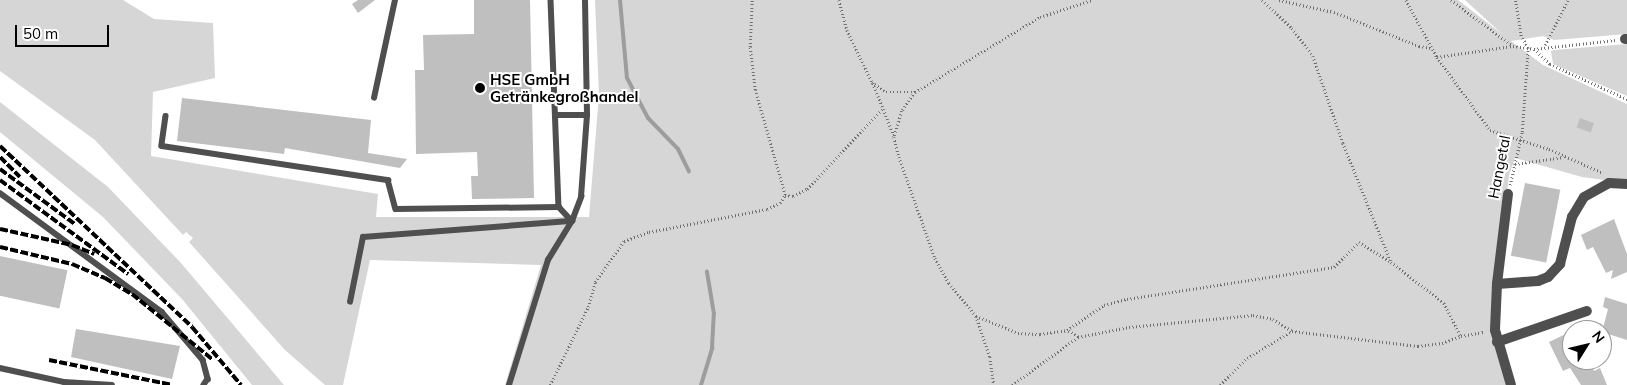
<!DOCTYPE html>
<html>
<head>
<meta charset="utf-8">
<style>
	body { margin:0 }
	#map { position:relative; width:1627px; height:385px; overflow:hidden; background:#fff; font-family:Mulish,sans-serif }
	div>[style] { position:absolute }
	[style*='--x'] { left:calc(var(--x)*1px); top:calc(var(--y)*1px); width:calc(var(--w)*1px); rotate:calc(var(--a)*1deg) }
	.green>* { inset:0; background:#d6d6d6 }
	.stream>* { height:4px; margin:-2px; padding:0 2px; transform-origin:2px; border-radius:2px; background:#9d9d9d }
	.building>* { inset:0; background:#bfbfbf; transform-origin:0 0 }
	.path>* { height:2.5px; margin-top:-1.25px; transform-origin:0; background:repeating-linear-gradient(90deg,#717171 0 1px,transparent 0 3.5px) }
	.service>* { height:5.5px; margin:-2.75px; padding:0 2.75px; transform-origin:2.75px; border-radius:2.75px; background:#4f4f4f }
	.minor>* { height:10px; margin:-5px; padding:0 5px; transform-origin:5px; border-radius:5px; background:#4f4f4f }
	.rail>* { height:4px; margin-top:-2px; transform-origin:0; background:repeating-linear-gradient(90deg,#000 0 8px,transparent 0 10.5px) }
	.dots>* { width:14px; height:14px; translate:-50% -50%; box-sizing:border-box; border:2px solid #fff; border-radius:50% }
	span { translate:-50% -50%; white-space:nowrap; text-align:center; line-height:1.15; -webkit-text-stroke:4px #fff; paint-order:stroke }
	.poi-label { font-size:15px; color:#000; font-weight:700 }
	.left { translate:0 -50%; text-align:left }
	.street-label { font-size:15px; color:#000 }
	.north { position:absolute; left:1562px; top:320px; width:50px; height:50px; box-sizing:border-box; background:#fff; border:1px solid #999; border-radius:50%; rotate:54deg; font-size:14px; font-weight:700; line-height:20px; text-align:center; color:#000 }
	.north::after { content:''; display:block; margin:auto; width:18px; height:22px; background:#000; clip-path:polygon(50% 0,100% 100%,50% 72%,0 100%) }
	.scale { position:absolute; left:15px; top:25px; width:94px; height:22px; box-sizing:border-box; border:2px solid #000; border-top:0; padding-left:6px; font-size:15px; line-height:18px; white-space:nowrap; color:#000; -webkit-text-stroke:4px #fff; paint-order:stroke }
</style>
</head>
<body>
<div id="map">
	<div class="green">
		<div style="clip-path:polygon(0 0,123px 0,154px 19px,213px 23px,215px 78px,153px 92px,151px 156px,378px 194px,376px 217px,589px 217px,599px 95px,595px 0,1458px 0,1502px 34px,1465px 0,1627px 0,1627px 34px,1554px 40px,1543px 36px,1511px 41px,1543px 65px,1627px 104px,1627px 183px,1582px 177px,1515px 158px,1509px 175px,1492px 328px,1508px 385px,505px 385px,541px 265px,370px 260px,343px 385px,325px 385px,285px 350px,189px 242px,193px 238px,186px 232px,183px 235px,95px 140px,0 71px)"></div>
		<div style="clip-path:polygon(1627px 44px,1627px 96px,1553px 64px,1551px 51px,1554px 50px)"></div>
		<div style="clip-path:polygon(0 102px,108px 187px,181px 263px,284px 385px,252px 385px,182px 299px,103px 217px,0 132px)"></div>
	</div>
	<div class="stream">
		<div style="--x:620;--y:0;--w:78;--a:84.9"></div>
		<div style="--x:627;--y:78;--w:45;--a:62.3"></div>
		<div style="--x:648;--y:118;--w:43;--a:45.9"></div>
		<div style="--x:678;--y:149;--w:25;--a:64"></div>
		<div style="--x:701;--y:385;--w:39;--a:-73"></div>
		<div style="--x:712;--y:348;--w:34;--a:-87"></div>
		<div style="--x:714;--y:314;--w:43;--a:-99.5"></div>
	</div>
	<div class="building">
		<div style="clip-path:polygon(358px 0,375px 0,358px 13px,352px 4px)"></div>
		<div style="clip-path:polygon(474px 0,530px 0,534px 198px,472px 199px,471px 176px,478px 176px,477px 152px,416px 154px,415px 70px,424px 70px,423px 35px,474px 34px)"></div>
		<div style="clip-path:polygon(182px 98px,371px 120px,368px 153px,407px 159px,400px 168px,285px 148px,284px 154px,177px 141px)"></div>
		<div style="left:1580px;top:118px;width:15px;height:10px;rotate:20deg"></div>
		<div style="left:1525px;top:183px;width:36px;height:74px;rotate:11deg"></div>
		<div style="clip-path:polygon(1614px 219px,1627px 254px,1627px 272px,1611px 279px,1613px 270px,1606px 273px,1593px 247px,1587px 250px,1581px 235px)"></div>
		<div style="left:0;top:256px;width:69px;height:39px;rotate:12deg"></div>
		<div style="clip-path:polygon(1605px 297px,1627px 304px,1627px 340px,1602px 332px,1608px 309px,1603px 307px)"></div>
		<div style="clip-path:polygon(76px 329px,180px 346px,172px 379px,71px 357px)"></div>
		<div style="clip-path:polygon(1572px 331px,1572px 360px,1590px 360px,1594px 371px,1600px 368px,1607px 385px,1581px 385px,1570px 368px,1563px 371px,1549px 342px)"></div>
	</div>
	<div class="path">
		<div style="--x:839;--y:0;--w:31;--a:75"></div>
		<div style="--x:847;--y:30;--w:58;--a:64.3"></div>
		<div style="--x:872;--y:82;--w:17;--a:36"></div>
		<div style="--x:886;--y:92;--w:29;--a:0"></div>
		<div style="--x:915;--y:92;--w:23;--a:124"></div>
		<div style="--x:902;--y:111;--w:27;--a:107"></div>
		<div style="--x:894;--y:137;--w:21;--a:76"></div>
		<div style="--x:899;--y:157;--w:107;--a:70.4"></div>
		<div style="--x:935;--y:258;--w:29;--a:61"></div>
		<div style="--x:949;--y:283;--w:43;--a:50.7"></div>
		<div style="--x:976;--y:316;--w:43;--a:71.1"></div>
		<div style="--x:990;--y:357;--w:28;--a:82"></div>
		<div style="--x:1262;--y:0;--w:41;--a:43"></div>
		<div style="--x:1292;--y:28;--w:35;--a:53"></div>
		<div style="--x:1313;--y:56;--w:92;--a:71"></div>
		<div style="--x:1343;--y:143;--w:128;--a:68"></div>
		<div style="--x:1391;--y:262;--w:67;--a:37.7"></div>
		<div style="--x:1444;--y:303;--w:37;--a:63"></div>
		<div style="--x:1461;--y:336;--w:23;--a:-10"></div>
		<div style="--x:1279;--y:0;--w:56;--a:12.3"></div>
		<div style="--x:1334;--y:12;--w:92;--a:21.8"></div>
		<div style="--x:1419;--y:46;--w:12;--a:9"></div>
		<div style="--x:1406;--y:0;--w:65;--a:61.5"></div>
		<div style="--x:1437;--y:57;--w:90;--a:54"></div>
		<div style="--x:1490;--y:130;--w:62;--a:17.9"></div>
		<div style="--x:1549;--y:149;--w:59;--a:24"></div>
		<div style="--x:1451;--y:0;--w:77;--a:36.6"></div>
		<div style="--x:1513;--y:46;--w:21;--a:8"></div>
		<div style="--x:1534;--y:49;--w:82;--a:-6.3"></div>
		<div style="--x:1545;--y:45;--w:51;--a:-62.9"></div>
		<div style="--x:1534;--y:49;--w:22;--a:43"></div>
		<div style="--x:1550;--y:64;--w:85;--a:24.4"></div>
		<div style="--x:1437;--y:57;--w:76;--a:-8.3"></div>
		<div style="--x:873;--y:83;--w:57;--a:68.4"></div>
		<div style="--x:915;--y:92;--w:146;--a:-31"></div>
		<div style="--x:1040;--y:17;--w:55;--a:-18.1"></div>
		<div style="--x:1515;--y:164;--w:49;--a:-8.1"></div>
		<div style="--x:1510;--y:185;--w:54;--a:-77.2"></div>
		<div style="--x:1522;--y:132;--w:84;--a:-85.9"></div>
		<div style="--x:1528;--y:48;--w:14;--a:-120"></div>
		<div style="--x:1521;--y:36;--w:36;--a:-99"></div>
		<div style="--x:785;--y:195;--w:8;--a:7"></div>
		<div style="--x:793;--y:196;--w:16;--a:-27"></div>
		<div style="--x:807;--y:189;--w:111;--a:-46.8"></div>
		<div style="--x:976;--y:316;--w:45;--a:22"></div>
		<div style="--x:1018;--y:333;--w:22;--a:3"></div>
		<div style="--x:1040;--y:334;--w:27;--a:-8"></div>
		<div style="--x:1067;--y:330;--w:45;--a:-34"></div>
		<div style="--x:1104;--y:305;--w:24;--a:-15"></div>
		<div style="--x:1127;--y:299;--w:209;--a:-8.8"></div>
		<div style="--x:1334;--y:267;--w:35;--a:-45"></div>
		<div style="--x:1359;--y:242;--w:38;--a:32"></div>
		<div style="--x:1078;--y:337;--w:52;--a:-11.1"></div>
		<div style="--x:1129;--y:327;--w:125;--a:-5.5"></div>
		<div style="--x:1253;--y:315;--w:20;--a:11"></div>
		<div style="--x:1273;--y:319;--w:22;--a:32"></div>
		<div style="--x:1292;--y:331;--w:127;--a:6.8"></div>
		<div style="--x:1418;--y:346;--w:24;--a:-7"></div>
		<div style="--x:1442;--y:343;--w:20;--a:-20"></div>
		<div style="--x:550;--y:385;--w:87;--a:-64"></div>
		<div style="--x:588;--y:307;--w:26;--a:-74"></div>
		<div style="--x:595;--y:282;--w:50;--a:-54.7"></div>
		<div style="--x:624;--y:241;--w:27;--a:-20"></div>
		<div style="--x:649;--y:232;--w:120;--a:-11"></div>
		<div style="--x:767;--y:209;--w:14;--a:-25"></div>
		<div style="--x:780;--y:203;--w:9;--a:-58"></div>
		<div style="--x:785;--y:195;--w:109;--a:-105.9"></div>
		<div style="--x:755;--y:90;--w:43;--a:-96.6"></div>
		<div style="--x:750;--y:47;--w:47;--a:-87.6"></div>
		<div style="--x:1012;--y:385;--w:82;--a:-36"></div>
		<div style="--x:1078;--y:337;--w:13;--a:-148"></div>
		<div style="--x:1220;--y:385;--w:38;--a:-45"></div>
		<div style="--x:1247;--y:358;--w:52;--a:-31"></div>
	</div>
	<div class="service">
		<div style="--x:551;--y:0;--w:207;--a:87.8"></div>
		<div style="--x:559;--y:207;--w:19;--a:47"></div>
		<div style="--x:374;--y:98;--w:100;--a:-77.9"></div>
		<div style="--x:557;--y:115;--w:30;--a:0"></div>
		<div style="--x:166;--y:116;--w:30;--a:98"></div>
		<div style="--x:162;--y:146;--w:229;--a:8.6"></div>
		<div style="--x:388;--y:180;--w:30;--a:75"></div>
		<div style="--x:396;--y:209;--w:163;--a:-0.7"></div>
		<div style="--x:0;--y:193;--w:201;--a:36.3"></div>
		<div style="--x:162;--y:312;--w:63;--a:49.5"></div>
		<div style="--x:203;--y:360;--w:20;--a:75"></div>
		<div style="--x:208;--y:379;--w:7;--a:124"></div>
		<div style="--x:350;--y:302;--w:66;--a:-78.7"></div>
		<div style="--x:363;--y:237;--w:210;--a:-4.4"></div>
		<div style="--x:0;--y:368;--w:66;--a:12.3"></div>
		<div style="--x:64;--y:382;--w:48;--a:3.6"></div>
		<div style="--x:509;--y:385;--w:131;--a:-72.7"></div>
		<div style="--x:548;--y:260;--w:46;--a:-58.4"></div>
		<div style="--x:572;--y:221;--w:26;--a:-69"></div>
		<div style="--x:581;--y:197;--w:82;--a:-85.8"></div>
		<div style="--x:587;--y:115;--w:115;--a:-91"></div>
	</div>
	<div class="minor">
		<div style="--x:1625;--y:39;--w:2;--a:0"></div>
		<div style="--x:1508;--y:194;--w:91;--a:97"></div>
		<div style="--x:1497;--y:284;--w:46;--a:92.5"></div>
		<div style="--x:1495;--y:330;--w:57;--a:73.8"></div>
		<div style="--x:1497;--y:284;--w:41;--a:-4.2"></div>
		<div style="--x:1538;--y:281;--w:11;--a:-22"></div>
		<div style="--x:1548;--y:277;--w:18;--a:-47"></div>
		<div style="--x:1560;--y:264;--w:49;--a:-75.7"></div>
		<div style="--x:1572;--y:217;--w:23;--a:-59"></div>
		<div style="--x:1584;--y:197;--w:29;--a:-29"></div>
		<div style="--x:1609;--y:183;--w:18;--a:3"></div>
		<div style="--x:1497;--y:342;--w:95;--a:-19"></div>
	</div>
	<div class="rail">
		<div style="--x:0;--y:146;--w:264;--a:43.3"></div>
		<div style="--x:192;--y:327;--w:76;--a:49.8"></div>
		<div style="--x:0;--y:157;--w:28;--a:45"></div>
		<div style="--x:0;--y:169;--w:93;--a:36.3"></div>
		<div style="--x:0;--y:180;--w:159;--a:36.3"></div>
		<div style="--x:0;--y:229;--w:74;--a:12.5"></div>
		<div style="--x:72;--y:245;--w:24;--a:22"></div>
		<div style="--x:0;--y:247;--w:74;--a:13.3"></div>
		<div style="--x:72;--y:264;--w:36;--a:23"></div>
		<div style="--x:105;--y:278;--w:31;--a:31"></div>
		<div style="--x:132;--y:294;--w:103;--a:39.1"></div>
		<div style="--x:49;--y:360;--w:126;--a:11.4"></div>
	</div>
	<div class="dots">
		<div style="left:480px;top:88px;background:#000"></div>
	</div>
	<div class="poi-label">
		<span class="left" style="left:490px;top:88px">HSE GmbH<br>Getränkegroßhandel</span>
	</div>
	<div class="street-label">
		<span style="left:1499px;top:167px;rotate:-79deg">Hangetal</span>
	</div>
	<div class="north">N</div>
	<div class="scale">50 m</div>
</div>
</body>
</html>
